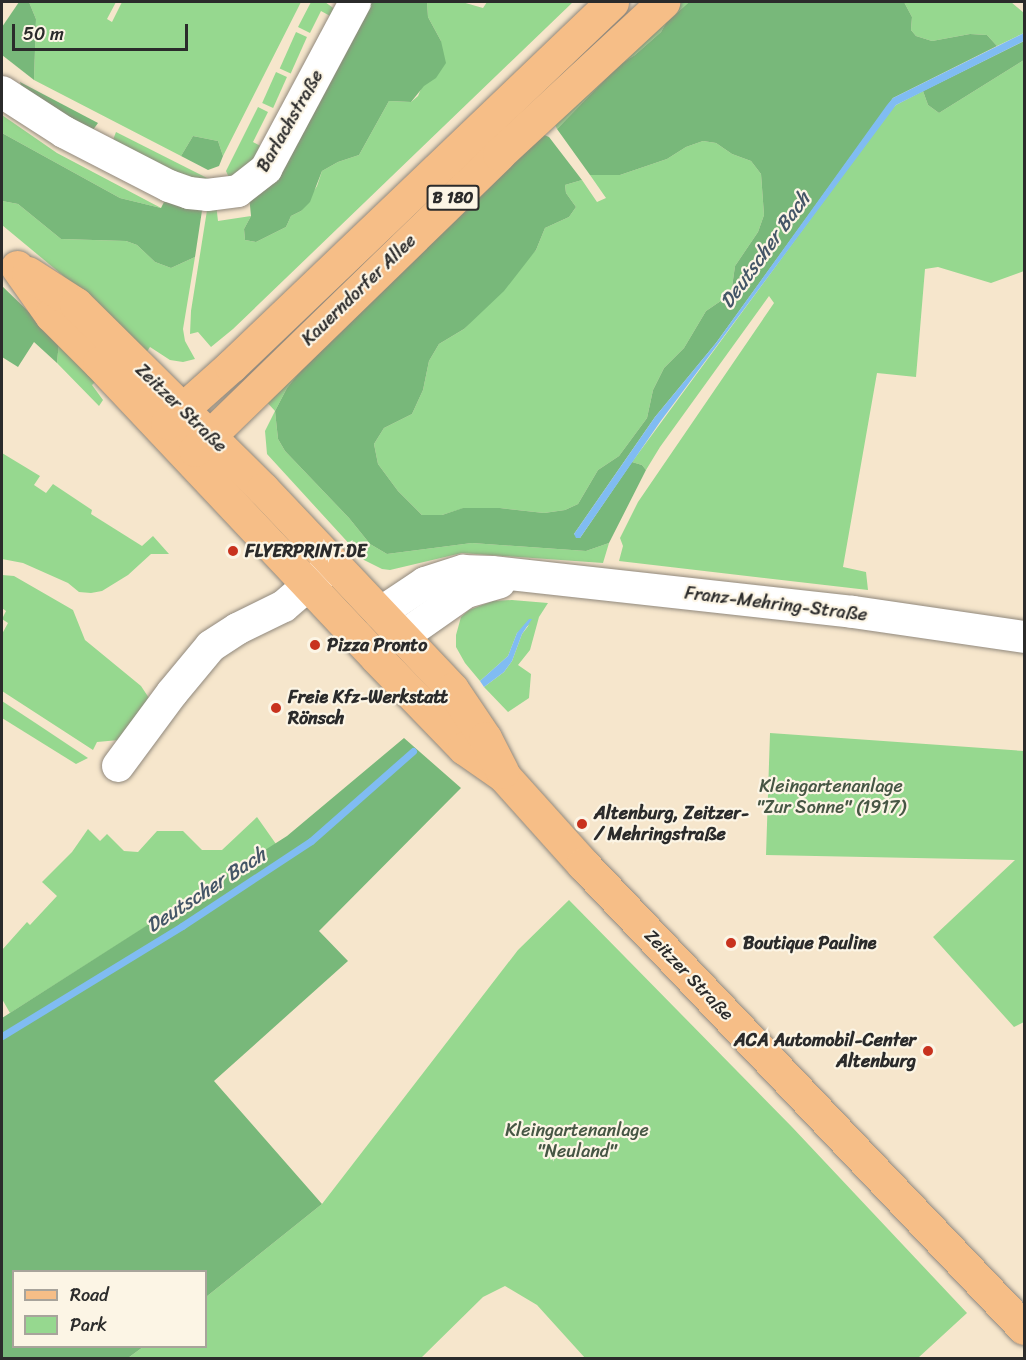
<!DOCTYPE html>
<html>
<head>
<meta charset="utf-8">
<style>
	body { margin:0 }
	#map { position:relative; width:1026px; height:1360px; overflow:hidden; background:#f6e6cc; font-family:Sriracha,sans-serif }
	div>[style] { position:absolute }
	[style*='--x'] { left:calc(var(--x)*1px); top:calc(var(--y)*1px); width:calc(var(--w)*1px); rotate:calc(var(--a)*1deg) }
	.green>* { inset:0; background:#96d88f; transform-origin:0 0 }
	.forest>* { inset:0; background:#78b87a }
	.water>* { inset:0; background:#80bcf2 }
	.stream>* { height:7px; margin:-3.5px; padding:0 3.5px; transform-origin:3.5px; border-radius:3.5px; background:#80bcf2 }
	.roads { filter:drop-shadow(0 0 2px #90887c) drop-shadow(0 0 2px #90887c) }
	.minor>* { height:32px; margin:-16px; padding:0 16px; transform-origin:16px; border-radius:16px; background:#fff }
	.major>* { height:33px; margin:-16.5px; padding:0 16.5px; transform-origin:16.5px; border-radius:16.5px; background:#f6be87 }
	.dots>* { width:16px; height:16px; translate:-50% -50%; box-sizing:border-box; border:3px solid #fcf5e5; border-radius:50% }
	span { translate:-50% -50%; white-space:nowrap; text-align:center; line-height:1.15; -webkit-text-stroke:4.5px #fcf5e5; paint-order:stroke }
	.shield-label span { padding:2px 4px; background:#fcf5e5; border:2px solid; border-radius:4px; -webkit-text-stroke-width:0 }
	.shield-label { font-size:16px; color:#2b2b2b; font-weight:700 }
	.street-label { font-size:18px; color:#2b2b2b }
	.poi-label { font-size:18px; color:#2b2b2b; font-weight:700 }
	.left { translate:0 -50%; text-align:left }
	.right { translate:-100% -50%; text-align:right }
	.park-label { font-size:18px; color:#465644 }
	.water-label { font-size:20px; color:#445667; font-style:italic }
	.frame { position:absolute; inset:0; border:3px solid #2b2b2b; pointer-events:none }
	.legend { position:absolute; left:12px; top:1270px; width:195px; height:78px; box-sizing:border-box; background:#fcf5e5; border:2px solid #a8a49b; margin:0; padding:8px 10px; list-style:none; font-size:18px; color:#2b2b2b }
	.legend li { display:flex; align-items:center; gap:12px; height:30px }
	.legend b { width:30px; border:2px solid #a8a49b }
	.scale { position:absolute; left:12px; top:24px; width:176px; height:27px; box-sizing:border-box; border:3px solid #2b2b2b; border-top:0; padding-left:8px; font-size:18px; line-height:21px; white-space:nowrap; color:#2b2b2b; -webkit-text-stroke:4px #fcf5e5; paint-order:stroke }
</style>
</head>
<body>
<div id="map">
	<div class="green">
		<div style="clip-path:polygon(29px 2px,116px 2px,107px 19px,112px 22px,122px 2px,301px 2px,223px 156px,218px 141px,193px 136px,181px 156px,34px 80px,36px 19px)"></div>
		<div style="clip-path:polygon(311px 2px,325px 2px,336px 10px,332px 17px,321px 11px,310px 33px,298px 27px)"></div>
		<div style="clip-path:polygon(427px 2px,462px 2px,483px 8px,487px 2px,573px 2px,233px 329px,211px 347px,198px 332px,190px 334px,191px 311px,208px 204px,216px 204px,218px 221px,251px 216px,244px 229px,245px 240px,256px 242px,286px 227px,291px 216px,301px 211px,317px 186px,322px 171px,338px 162px,359px 155px,389px 101px,411px 102px,418px 96px,441px 41px,428px 17px)"></div>
		<div style="clip-path:polygon(680px 2px,689px 2px,666px 23px,661px 32px,635px 55px,619px 65px,557px 129px,553px 121px)"></div>
		<div style="clip-path:polygon(904px 2px,1011px 2px,1024px 13px,1024px 33px,997px 46px,987px 35px,970px 34px,932px 41px,916px 36px,911px 30px,912px 17px)"></div>
		<div style="left:296px;top:32px;width:12px;height:40px;rotate:24deg"></div>
		<div style="clip-path:polygon(1024px 60px,1024px 271px,991px 283px,938px 267px,925px 269px,916px 377px,877px 373px,843px 567px,866px 572px,868px 590px,619px 561px,623px 546px,620px 538px,638px 502px,774px 303px,769px 296px,660px 447px,646px 470px,642px 465px,632px 462px,889px 112px,896px 105px,923px 91px,928px 105px,939px 113px)"></div>
		<div style="left:276px;top:72px;width:12px;height:34px;rotate:24deg"></div>
		<div style="clip-path:polygon(258px 107px,268px 112px,253px 142px,264px 148px,248px 171px,230px 180px,226px 171px)"></div>
		<div style="clip-path:polygon(2px 115px,57px 153px,161px 208px,120px 198px,2px 133px)"></div>
		<div style="clip-path:polygon(116px 132px,211px 180px,191px 184px,111px 145px)"></div>
		<div style="clip-path:polygon(703px 141px,716px 143px,732px 154px,751px 161px,761px 174px,764px 215px,758px 232px,735px 266px,731px 294px,706px 311px,684px 348px,664px 368px,653px 390px,647px 418px,619px 456px,598px 470px,578px 504px,565px 510px,544px 513px,500px 508px,464px 508px,442px 515px,422px 515px,398px 491px,378px 464px,374px 444px,384px 428px,412px 414px,423px 390px,429px 361px,439px 344px,464px 329px,536px 250px,545px 228px,569px 217px,576px 207px,566px 193px,565px 185px,582px 180px,597px 202px,606px 198px,590px 175px,620px 175px,667px 159px,686px 147px)"></div>
		<div style="clip-path:polygon(2px 201px,18px 204px,61px 239px,126px 241px,137px 245px,155px 262px,171px 268px,195px 257px,183px 329px,185px 341px,195px 359px,183px 362px,170px 360px,150px 347px,146px 353px,96px 303px,2px 225px)"></div>
		<div style="clip-path:polygon(59px 341px,98px 379px,92px 385px,103px 400px,99px 406px,57px 363px)"></div>
		<div style="clip-path:polygon(323px 342px,287px 388px,275px 411px,278px 439px,285px 451px,349px 518px,370px 544px,387px 554px,472px 543px,586px 551px,609px 543px,603px 563px,462px 553px,390px 570px,382px 569px,364px 560px,267px 454px,265px 431px,275px 411px,264px 399px)"></div>
		<div style="clip-path:polygon(2px 453px,40px 476px,34px 485px,46px 493px,53px 484px,92px 510px,91px 514px,142px 546px,153px 536px,169px 554px,151px 554px,128px 575px,102px 591px,91px 593px,79px 592px,68px 583px,23px 563px,2px 559px)"></div>
		<div style="clip-path:polygon(2px 575px,14px 576px,73px 610px,85px 640px,141px 686px,153px 704px,119px 740px,97px 742px,93px 750px,2px 691px,2px 634px,8px 623px,2px 619px,6px 611px,2px 608px)"></div>
		<div style="clip-path:polygon(512px 600px,548px 603px,539px 617px,530px 650px,518px 665px,531px 674px,529px 698px,508px 712px,484px 687px,504px 672px,512px 661px,522px 634px,529px 625px,517px 633px,508px 656px,480px 681px,465px 663px,456px 647px,456px 635px,461px 617px,469px 610px,493px 601px)"></div>
		<div style="clip-path:polygon(2px 701px,37px 724px,88px 758px,76px 764px,2px 718px)"></div>
		<div style="clip-path:polygon(770px 733px,1024px 751px,1024px 1022px,1014px 1027px,933px 937px,1015px 860px,766px 855px)"></div>
		<div style="clip-path:polygon(257px 817px,276px 844px,10px 1013px,2px 999px,2px 950px,27px 922px,30px 925px,57px 896px,42px 882px,72px 852px,88px 829px,100px 841px,107px 834px,124px 851px,138px 852px,157px 831px,183px 831px,202px 850px,222px 850px)"></div>
		<div style="clip-path:polygon(569px 900px,792px 1127px,967px 1313px,918px 1358px,585px 1358px,537px 1305px,505px 1286px,483px 1297px,421px 1358px,128px 1358px,143px 1347px,206px 1346px,206px 1297px,322px 1204px,518px 950px)"></div>
	</div>
	<div class="forest">
		<div style="clip-path:polygon(19px 2px,29px 2px,36px 19px,34px 80px,2px 55px,2px 27px)"></div>
		<div style="clip-path:polygon(363px 2px,427px 2px,428px 17px,441px 41px,446px 63px,436px 78px,424px 86px,411px 102px,389px 101px,359px 155px,338px 162px,322px 171px,310px 202px,301px 211px,291px 216px,286px 227px,256px 242px,245px 240px,244px 229px,251px 216px,249px 195px)"></div>
		<div style="clip-path:polygon(689px 2px,904px 2px,912px 17px,911px 30px,916px 36px,932px 41px,970px 34px,987px 35px,997px 46px,893px 98px,716px 343px,655px 417px,574px 534px,580px 538px,632px 462px,642px 465px,646px 470px,609px 543px,586px 551px,472px 543px,387px 554px,370px 544px,349px 518px,285px 451px,278px 439px,275px 411px,287px 388px,323px 342px,540px 133px,549px 137px,582px 180px,565px 185px,566px 193px,576px 207px,569px 217px,545px 228px,536px 250px,504px 291px,464px 329px,439px 344px,429px 361px,423px 390px,412px 414px,384px 428px,374px 444px,378px 464px,398px 491px,422px 515px,442px 515px,463px 508px,500px 508px,544px 513px,565px 510px,578px 504px,598px 470px,619px 456px,647px 418px,653px 390px,664px 368px,684px 348px,706px 311px,731px 294px,735px 266px,758px 232px,764px 215px,761px 174px,751px 161px,732px 154px,716px 143px,703px 141px,686px 147px,667px 159px,620px 175px,590px 175px,557px 129px,619px 65px,635px 55px,661px 32px,666px 23px)"></div>
		<div style="clip-path:polygon(1024px 41px,1024px 60px,939px 113px,928px 105px,923px 91px)"></div>
		<div style="clip-path:polygon(20px 82px,98px 123px,90px 134px,24px 95px)"></div>
		<div style="clip-path:polygon(2px 133px,120px 198px,161px 208px,167px 196px,203px 204px,195px 257px,171px 268px,155px 262px,137px 245px,126px 241px,61px 239px,18px 204px,2px 201px)"></div>
		<div style="clip-path:polygon(193px 136px,218px 141px,223px 156px,219px 166px,208px 170px,181px 156px)"></div>
		<div style="clip-path:polygon(2px 286px,59px 341px,57px 363px,34px 342px,18px 367px,2px 357px)"></div>
		<div style="clip-path:polygon(404px 738px,461px 788px,319px 931px,348px 961px,214px 1081px,322px 1204px,206px 1297px,206px 1272px,14px 1272px,14px 1346px,143px 1347px,128px 1358px,2px 1358px,2px 1018px,287px 836px)"></div>
	</div>
	<div class="water">
		<div style="clip-path:polygon(1024px 33px,1024px 41px,896px 105px,660px 422px,580px 538px,576px 538px,574px 534px,655px 417px,716px 343px,887px 105px,893px 98px)"></div>
		<div style="clip-path:polygon(529px 619px,532px 619px,522px 634px,512px 661px,504px 672px,484px 687px,480px 681px,508px 656px,517px 633px)"></div>
	</div>
	<div class="stream">
		<div style="--x:2;--y:1036;--w:211;--a:-31.4"></div>
		<div style="--x:182;--y:926;--w:154;--a:-33.4"></div>
		<div style="--x:311;--y:841;--w:136;--a:-41.4"></div>
	</div>
	<div class="roads">
		<div class="minor">
			<div style="--x:2;--y:92;--w:74;--a:32.8"></div>
			<div style="--x:64;--y:132;--w:118;--a:27.2"></div>
			<div style="--x:169;--y:186;--w:21;--a:19"></div>
			<div style="--x:189;--y:193;--w:18;--a:6"></div>
			<div style="--x:207;--y:195;--w:31;--a:-7"></div>
			<div style="--x:238;--y:191;--w:36;--a:-38"></div>
			<div style="--x:266;--y:169;--w:189;--a:-61.9"></div>
			<div style="--x:380;--y:613;--w:54;--a:-33.7"></div>
			<div style="--x:425;--y:583;--w:40;--a:-18"></div>
			<div style="--x:463;--y:571;--w:29;--a:2"></div>
			<div style="--x:492;--y:572;--w:363;--a:6.3"></div>
			<div style="--x:853;--y:612;--w:173;--a:8.3"></div>
			<div style="--x:402;--y:637;--w:78;--a:-35.1"></div>
			<div style="--x:466;--y:592;--w:35;--a:-16"></div>
			<div style="--x:118;--y:766;--w:91;--a:-53.5"></div>
			<div style="--x:172;--y:693;--w:61;--a:-50.3"></div>
			<div style="--x:211;--y:646;--w:31;--a:-33"></div>
			<div style="--x:237;--y:629;--w:52;--a:-26.1"></div>
			<div style="--x:284;--y:606;--w:58;--a:-40.8"></div>
		</div>
		<div class="major">
			<div style="--x:17;--y:267;--w:59;--a:54.7"></div>
			<div style="--x:51;--y:315;--w:68;--a:45"></div>
			<div style="--x:99;--y:363;--w:404;--a:46.7"></div>
			<div style="--x:376;--y:657;--w:127;--a:46"></div>
			<div style="--x:464;--y:748;--w:49;--a:35"></div>
			<div style="--x:504;--y:776;--w:118;--a:48.1"></div>
			<div style="--x:583;--y:864;--w:640;--a:46.46"></div>
			<div style="--x:28;--y:273;--w:57;--a:32.9"></div>
			<div style="--x:76;--y:304;--w:263;--a:44.7"></div>
			<div style="--x:263;--y:489;--w:275;--a:46.6"></div>
			<div style="--x:452;--y:689;--w:59;--a:56"></div>
			<div style="--x:485;--y:738;--w:38;--a:63"></div>
			<div style="--x:167;--y:423;--w:86;--a:-41.7"></div>
			<div style="--x:231;--y:366;--w:527;--a:-43.69"></div>
			<div style="--x:195;--y:450;--w:424;--a:-44.2"></div>
			<div style="--x:499;--y:154;--w:224;--a:-42.8"></div>
		</div>
	</div>
	<div class="dots">
		<div style="left:233px;top:551px;background:#c8321e"></div>
		<div style="left:315px;top:645px;background:#c8321e"></div>
		<div style="left:276px;top:708px;background:#c8321e"></div>
		<div style="left:582px;top:824px;background:#c8321e"></div>
		<div style="left:731px;top:943px;background:#c8321e"></div>
		<div style="left:928px;top:1051px;background:#c8321e"></div>
	</div>
	<div class="shield-label">
		<span style="left:453px;top:198px">B 180</span>
	</div>
	<div class="street-label">
		<span style="left:290px;top:121px;rotate:-60deg">Barlachstraße</span>
		<span style="left:359px;top:290px;rotate:-44deg">Kauerndorfer Allee</span>
		<span style="left:181px;top:408px;rotate:44deg">Zeitzer Straße</span>
		<span style="left:776px;top:604px;rotate:7deg">Franz-Mehring-Straße</span>
		<span style="left:689px;top:975px;rotate:46deg">Zeitzer Straße</span>
	</div>
	<div class="poi-label">
		<span class="left" style="left:245px;top:551px">FLYERPRINT.DE</span>
		<span class="left" style="left:327px;top:645px">Pizza Pronto</span>
		<span class="left" style="left:288px;top:708px">Freie Kfz-Werkstatt<br>Rönsch</span>
		<span class="left" style="left:594px;top:824px">Altenburg, Zeitzer-<br>/ Mehringstraße</span>
		<span class="left" style="left:743px;top:943px">Boutique Pauline</span>
		<span class="right" style="left:916px;top:1051px">ACA Automobil-Center<br>Altenburg</span>
	</div>
	<div class="park-label">
		<span style="left:831px;top:797px">Kleingartenanlage<br>"Zur Sonne" (1917)</span>
		<span style="left:577px;top:1141px">Kleingartenanlage<br>"Neuland"</span>
	</div>
	<div class="water-label">
		<span style="left:765px;top:250px;rotate:-54deg">Deutscher Bach</span>
		<span style="left:206px;top:890px;rotate:-33deg">Deutscher Bach</span>
	</div>
	<div class="frame"></div>
	<ul class="legend">
	<li><b style="height:8px;background:#f6be87"></b>Road</li>
	<li><b style="height:16px;background:#96d88f"></b>Park</li>
	</ul>
	<div class="scale">50 m</div>
</div>
</body>
</html>
